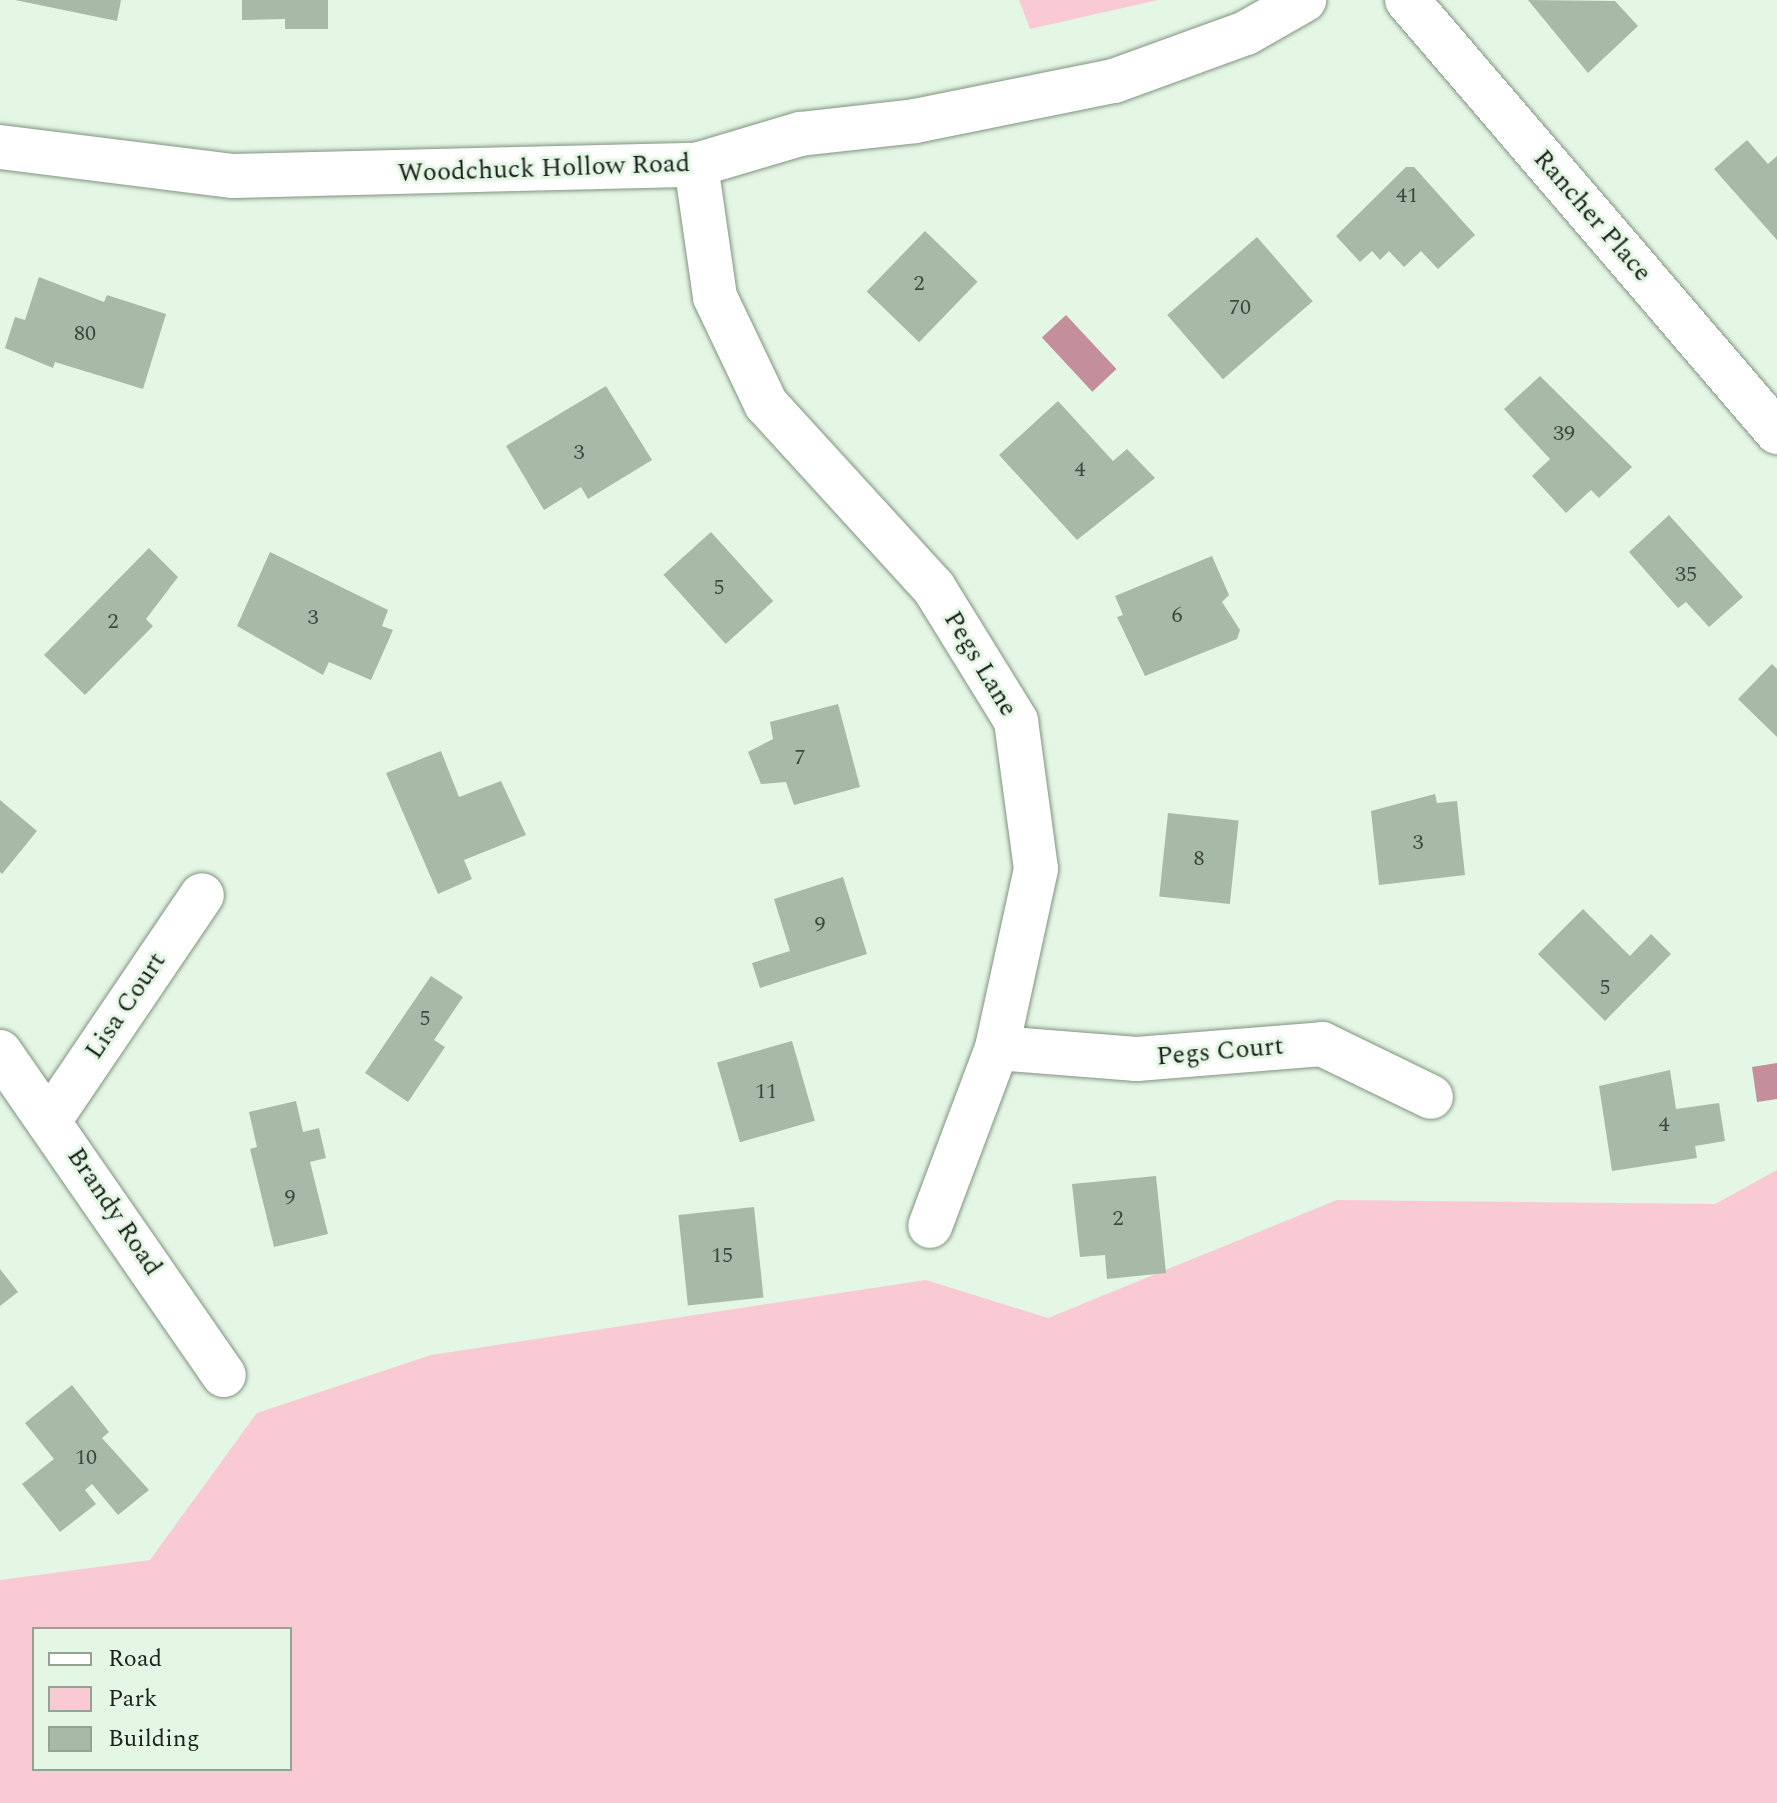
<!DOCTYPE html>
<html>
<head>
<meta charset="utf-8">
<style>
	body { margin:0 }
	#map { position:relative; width:1777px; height:1803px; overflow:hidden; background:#e4f7e4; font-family:Spectral,serif }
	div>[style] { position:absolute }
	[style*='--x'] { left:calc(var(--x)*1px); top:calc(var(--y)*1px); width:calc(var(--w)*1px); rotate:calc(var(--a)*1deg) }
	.green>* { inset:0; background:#f9cad4 }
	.water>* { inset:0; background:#c48e9a; transform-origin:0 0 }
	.building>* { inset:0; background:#a7b9a7; transform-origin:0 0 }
	.roads { filter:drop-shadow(0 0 2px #819281) drop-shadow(0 0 2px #819281) }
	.minor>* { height:44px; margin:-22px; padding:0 22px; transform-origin:22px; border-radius:22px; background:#fff }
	span { translate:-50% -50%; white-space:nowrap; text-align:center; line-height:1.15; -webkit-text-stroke:6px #e4f7e4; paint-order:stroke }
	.number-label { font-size:22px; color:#3f483f }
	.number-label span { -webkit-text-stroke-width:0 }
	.street-label { font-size:26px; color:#1c221c }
	.legend { position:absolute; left:32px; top:1627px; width:260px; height:144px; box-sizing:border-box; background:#e4f7e4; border:2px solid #94a294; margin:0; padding:10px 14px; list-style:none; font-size:24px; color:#1c221c }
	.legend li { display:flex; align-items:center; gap:16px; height:40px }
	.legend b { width:40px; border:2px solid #94a294 }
</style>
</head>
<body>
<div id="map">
	<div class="green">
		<div style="clip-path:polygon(1019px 0,1158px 0,1030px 29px)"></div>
		<div style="clip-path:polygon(evenodd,1777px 1170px,1777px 1803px,0 1803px,0 1580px,150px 1560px,257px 1413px,431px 1355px,926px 1280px,1048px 1318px,1337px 1200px,1715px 1204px,1777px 1170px,34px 1629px,290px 1629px,290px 1769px,34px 1769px,34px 1629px)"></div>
	</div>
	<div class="water">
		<div style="left:1066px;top:315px;width:74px;height:33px;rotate:47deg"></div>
		<div style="clip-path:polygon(1777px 1063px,1777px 1099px,1757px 1102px,1752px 1067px)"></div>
	</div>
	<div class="building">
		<div style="clip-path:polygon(15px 0,121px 0,117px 21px)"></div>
		<div style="clip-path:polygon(242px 0,328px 0,328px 29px,285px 29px,285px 19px,242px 20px)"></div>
		<div style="clip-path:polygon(1528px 0,1615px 1px,1638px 26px,1588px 73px)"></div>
		<div style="clip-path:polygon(1747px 140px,1768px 164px,1777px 156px,1777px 240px,1714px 169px)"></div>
		<div style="clip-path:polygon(1406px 167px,1414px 167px,1475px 235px,1438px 269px,1421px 251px,1404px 267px,1389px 251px,1380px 260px,1372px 251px,1360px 262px,1336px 236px)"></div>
		<div style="left:925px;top:231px;width:73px;height:84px;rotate:44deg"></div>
		<div style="left:1257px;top:237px;width:85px;height:119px;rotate:49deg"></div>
		<div style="clip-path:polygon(39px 277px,104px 302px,107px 295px,166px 314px,143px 389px,55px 362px,53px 368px,5px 348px,15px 317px,25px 320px)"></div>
		<div style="clip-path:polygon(1540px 376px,1632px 467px,1599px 498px,1591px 490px,1566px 513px,1532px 476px,1550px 459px,1504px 409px)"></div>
		<div style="clip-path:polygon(606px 386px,652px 460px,588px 499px,581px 487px,544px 510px,506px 446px)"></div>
		<div style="clip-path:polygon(1058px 401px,1113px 461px,1127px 449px,1155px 478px,1077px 540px,999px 455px)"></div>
		<div style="clip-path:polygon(1669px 515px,1743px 597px,1709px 627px,1686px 602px,1678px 608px,1629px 552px)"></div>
		<div style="left:711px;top:532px;width:93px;height:64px;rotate:48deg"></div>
		<div style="clip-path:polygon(149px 548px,178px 577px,146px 619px,153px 626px,85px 695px,44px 655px)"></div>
		<div style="clip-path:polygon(270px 552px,388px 610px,382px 626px,393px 630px,371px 680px,329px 662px,323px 675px,237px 626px)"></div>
		<div style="clip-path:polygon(1212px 556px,1229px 595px,1222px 602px,1240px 630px,1237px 639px,1145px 676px,1117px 617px,1123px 615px,1115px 596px)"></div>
		<div style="clip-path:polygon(1772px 664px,1777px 669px,1777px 737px,1738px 699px)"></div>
		<div style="clip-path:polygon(838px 704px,860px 787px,794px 805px,786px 782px,761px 784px,748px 752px,773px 739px,770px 722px)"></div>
		<div style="clip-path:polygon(441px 751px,459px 797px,501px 781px,526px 835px,464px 860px,472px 879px,438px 894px,386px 773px)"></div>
		<div style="clip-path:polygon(1435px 794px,1437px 803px,1457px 801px,1465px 875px,1379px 885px,1371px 811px)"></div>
		<div style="clip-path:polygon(0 800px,37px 831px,2px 874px,0 872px)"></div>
		<div style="left:1168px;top:813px;width:71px;height:84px;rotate:6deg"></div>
		<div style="clip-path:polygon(843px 877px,867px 954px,760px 988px,752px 963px,790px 951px,774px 899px)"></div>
		<div style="clip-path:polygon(1583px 909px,1630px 956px,1651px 934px,1671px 954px,1605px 1021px,1538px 954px)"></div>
		<div style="clip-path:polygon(431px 976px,463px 997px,434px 1040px,445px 1047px,408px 1102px,365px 1073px)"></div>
		<div style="left:792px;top:1041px;width:83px;height:78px;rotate:74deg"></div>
		<div style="clip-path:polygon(1670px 1070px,1676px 1109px,1719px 1103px,1725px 1141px,1695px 1146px,1697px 1158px,1612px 1171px,1599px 1086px)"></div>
		<div style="clip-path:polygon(296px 1101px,303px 1132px,319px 1128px,326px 1158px,310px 1162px,328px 1234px,274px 1247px,250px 1149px,257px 1147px,249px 1112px)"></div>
		<div style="clip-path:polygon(1156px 1176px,1166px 1273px,1107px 1279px,1105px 1255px,1080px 1257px,1072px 1184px)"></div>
		<div style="left:754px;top:1207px;width:91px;height:76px;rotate:84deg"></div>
		<div style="clip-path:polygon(0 1269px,18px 1292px,0 1306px)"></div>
		<div style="clip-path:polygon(72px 1385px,109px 1432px,102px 1438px,149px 1490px,118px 1515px,92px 1484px,85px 1490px,96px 1504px,60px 1532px,22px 1484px,54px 1459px,25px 1423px)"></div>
	</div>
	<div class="roads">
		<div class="minor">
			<div style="--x:1407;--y:0;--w:569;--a:49.42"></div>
			<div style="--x:0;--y:147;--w:235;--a:7.1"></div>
			<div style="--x:233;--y:176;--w:463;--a:-1.4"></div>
			<div style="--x:696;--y:165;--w:109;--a:-16.6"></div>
			<div style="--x:800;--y:134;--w:116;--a:-6.4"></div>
			<div style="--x:915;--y:121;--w:203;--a:-11.4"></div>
			<div style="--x:1114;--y:81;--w:140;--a:-20"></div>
			<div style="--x:1246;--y:33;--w:67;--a:-29.6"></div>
			<div style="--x:696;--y:165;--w:133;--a:81.8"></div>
			<div style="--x:715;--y:297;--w:119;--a:64.5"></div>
			<div style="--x:766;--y:404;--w:249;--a:47.6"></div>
			<div style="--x:934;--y:588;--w:156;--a:58.3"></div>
			<div style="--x:1016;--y:721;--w:149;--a:82.3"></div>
			<div style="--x:1036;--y:869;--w:183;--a:102.3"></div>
			<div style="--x:997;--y:1048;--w:190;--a:110.6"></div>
			<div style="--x:997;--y:1048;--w:140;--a:4.5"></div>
			<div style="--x:1137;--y:1059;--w:186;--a:-4.6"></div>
			<div style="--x:1322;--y:1044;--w:121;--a:25.9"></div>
			<div style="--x:0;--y:1052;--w:393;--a:55.3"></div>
			<div style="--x:51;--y:1118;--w:269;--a:-55.9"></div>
		</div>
	</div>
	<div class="number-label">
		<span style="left:1407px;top:196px">41</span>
		<span style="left:919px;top:284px">2</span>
		<span style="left:1240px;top:308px">70</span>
		<span style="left:85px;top:334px">80</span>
		<span style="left:1564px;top:434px">39</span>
		<span style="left:579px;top:453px">3</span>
		<span style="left:1080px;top:470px">4</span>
		<span style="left:1686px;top:575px">35</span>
		<span style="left:719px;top:588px">5</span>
		<span style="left:1177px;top:616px">6</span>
		<span style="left:313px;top:618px">3</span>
		<span style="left:113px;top:622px">2</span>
		<span style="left:800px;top:758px">7</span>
		<span style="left:1418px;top:843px">3</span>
		<span style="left:1199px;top:859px">8</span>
		<span style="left:820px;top:925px">9</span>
		<span style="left:1605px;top:988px">5</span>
		<span style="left:425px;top:1019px">5</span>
		<span style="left:766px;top:1092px">11</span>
		<span style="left:1664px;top:1125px">4</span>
		<span style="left:290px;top:1198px">9</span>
		<span style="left:1118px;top:1219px">2</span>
		<span style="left:722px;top:1256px">15</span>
		<span style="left:86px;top:1458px">10</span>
	</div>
	<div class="street-label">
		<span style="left:544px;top:169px;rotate:-2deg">Woodchuck Hollow Road</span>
		<span style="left:1592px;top:216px;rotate:49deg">Rancher Place</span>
		<span style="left:980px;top:664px;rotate:59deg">Pegs Lane</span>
		<span style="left:126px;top:1006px;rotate:-56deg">Lisa Court</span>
		<span style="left:1220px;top:1052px;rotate:-5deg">Pegs Court</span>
		<span style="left:114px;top:1212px;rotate:56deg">Brandy Road</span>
	</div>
	<ul class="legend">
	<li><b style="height:10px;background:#fff"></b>Road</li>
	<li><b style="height:22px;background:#f9cad4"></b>Park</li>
	<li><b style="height:22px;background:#a7b9a7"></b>Building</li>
	</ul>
</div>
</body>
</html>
